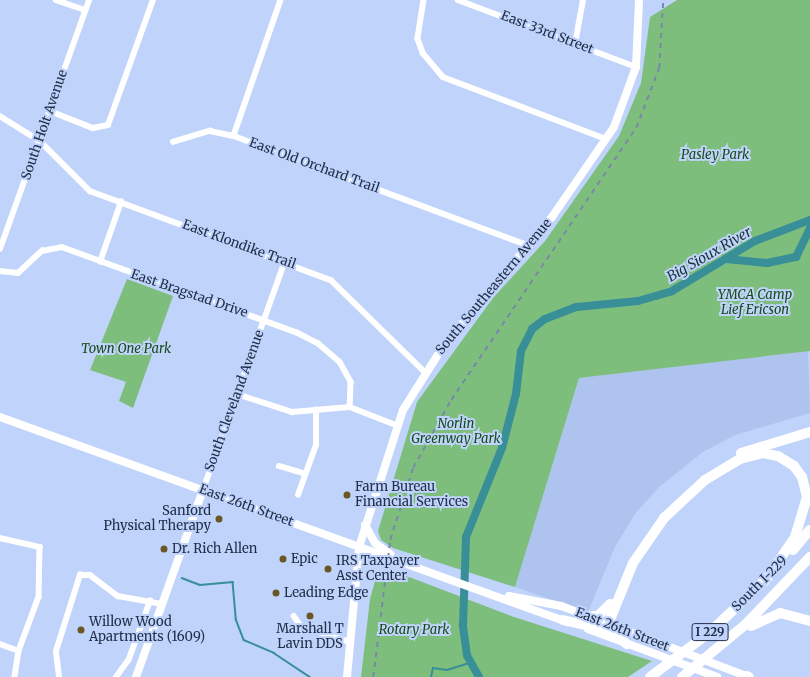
<!DOCTYPE html>
<html>
<head>
<meta charset="utf-8">
<style>
	body { margin:0 }
	#map { position:relative; width:810px; height:677px; overflow:hidden; background:#bfd3fb; font-family:Merriweather,serif }
	div>[style] { position:absolute }
	[style*='--x'] { left:calc(var(--x)*1px); top:calc(var(--y)*1px); width:calc(var(--w)*1px); rotate:calc(var(--a)*1deg) }
	.built>* { inset:0; background:#aec4ef }
	.green>* { inset:0; background:#7ebe7d }
	.stream>* { height:1.5px; margin:-0.75px; padding:0 0.75px; transform-origin:0.75px; border-radius:0.75px; background:#388f97 }
	.river>* { height:8px; margin:-4px; padding:0 4px; transform-origin:4px; border-radius:4px; background:#388f97 }
	.street>* { height:5.5px; margin:-2.75px; padding:0 2.75px; transform-origin:2.75px; border-radius:2.75px; background:#fff }
	.secondary>* { height:8px; margin:-4px; padding:0 4px; transform-origin:4px; border-radius:4px; background:#fff }
	.highway>* { height:10px; margin:-5px; padding:0 5px; transform-origin:5px; border-radius:5px; background:#fff }
	.rail>* { height:1.5px; margin-top:-0.75px; transform-origin:0; background:repeating-linear-gradient(90deg,#7788a9 0 5px,transparent 0 10px) }
	.dots>* { width:11px; height:11px; translate:-50% -50%; box-sizing:border-box; border:2px solid #bfd3fb; border-radius:50% }
	span { translate:-50% -50%; white-space:nowrap; text-align:center; line-height:1.15; -webkit-text-stroke:4px #bfd3fb; paint-order:stroke }
	.shield-label span { padding:1px 3px; background:#bfd3fb; border:1px solid; border-radius:3px; -webkit-text-stroke-width:0 }
	.shield-label { font-size:12px; color:#222f49; font-weight:700 }
	.street-label { font-size:13px; color:#222f49 }
	.park-label { font-size:13px; color:#144b17; font-style:italic }
	.poi-label { font-size:13px; color:#222f49 }
	.left { translate:0 -50%; text-align:left }
	.right { translate:-100% -50%; text-align:right }
	.water-label { font-size:14px; color:#183336; font-style:italic }
</style>
</head>
<body>
<div id="map">
	<div class="built">
		<div style="clip-path:polygon(808px 351px,810px 413px,735px 435px,703px 452px,659px 487px,635px 514px,615px 547px,588px 612px,515px 587px,579px 378px)"></div>
	</div>
	<div class="green">
		<div style="clip-path:polygon(677px 0,810px 0,810px 351px,579px 378px,515px 587px,393px 548px,381px 540px,378px 531px,417px 402px,493px 298px,545px 241px,619px 136px,641px 83px,650px 17px)"></div>
		<div style="clip-path:polygon(127px 279px,173px 296px,133px 408px,119px 401px,126px 382px,90px 370px)"></div>
		<div style="clip-path:polygon(396px 572px,514px 617px,652px 661px,628px 677px,361px 677px,370px 599px,377px 574px)"></div>
	</div>
	<div class="stream">
		<div style="--x:182;--y:578;--w:19;--a:21"></div>
		<div style="--x:200;--y:585;--w:33;--a:-5"></div>
		<div style="--x:233;--y:582;--w:37;--a:85"></div>
		<div style="--x:236;--y:619;--w:22;--a:69"></div>
		<div style="--x:244;--y:640;--w:33;--a:23"></div>
		<div style="--x:274;--y:653;--w:43;--a:33.7"></div>
		<div style="--x:431;--y:677;--w:9;--a:-77"></div>
		<div style="--x:433;--y:668;--w:14;--a:8"></div>
		<div style="--x:447;--y:670;--w:24;--a:-17"></div>
	</div>
	<div class="river">
		<div style="--x:726;--y:259;--w:41;--a:5.6"></div>
		<div style="--x:767;--y:263;--w:30;--a:-12"></div>
		<div style="--x:796;--y:257;--w:32;--a:-64"></div>
		<div style="--x:479;--y:677;--w:25;--a:-119"></div>
		<div style="--x:467;--y:655;--w:30;--a:-98"></div>
		<div style="--x:463;--y:625;--w:88;--a:-88"></div>
		<div style="--x:466;--y:537;--w:96;--a:-68"></div>
		<div style="--x:502;--y:448;--w:56;--a:-75.5"></div>
		<div style="--x:516;--y:394;--w:43;--a:-83.4"></div>
		<div style="--x:521;--y:351;--w:25;--a:-63"></div>
		<div style="--x:532;--y:329;--w:16;--a:-38"></div>
		<div style="--x:545;--y:319;--w:34;--a:-21"></div>
		<div style="--x:577;--y:307;--w:61;--a:-5.6"></div>
		<div style="--x:638;--y:301;--w:35;--a:-16"></div>
		<div style="--x:672;--y:291;--w:97;--a:-31.1"></div>
		<div style="--x:755;--y:241;--w:59;--a:-20.9"></div>
	</div>
	<div class="street">
		<div style="--x:56;--y:0;--w:31;--a:19"></div>
		<div style="--x:281;--y:0;--w:144;--a:109.1"></div>
		<div style="--x:234;--y:136;--w:316;--a:20.4"></div>
		<div style="--x:424;--y:0;--w:39;--a:99"></div>
		<div style="--x:418;--y:39;--w:15;--a:70"></div>
		<div style="--x:423;--y:53;--w:31;--a:50"></div>
		<div style="--x:443;--y:77;--w:174;--a:20.8"></div>
		<div style="--x:458;--y:0;--w:190;--a:20.6"></div>
		<div style="--x:575;--y:44;--w:45;--a:-79.7"></div>
		<div style="--x:50;--y:111;--w:46;--a:21.6"></div>
		<div style="--x:93;--y:128;--w:15;--a:-11"></div>
		<div style="--x:108;--y:125;--w:133;--a:-70.2"></div>
		<div style="--x:0;--y:116;--w:47;--a:32"></div>
		<div style="--x:40;--y:141;--w:71;--a:45"></div>
		<div style="--x:90;--y:191;--w:257;--a:20.3"></div>
		<div style="--x:331;--y:280;--w:132;--a:44.4"></div>
		<div style="--x:173;--y:142;--w:39;--a:-17"></div>
		<div style="--x:210;--y:131;--w:25;--a:12"></div>
		<div style="--x:0;--y:249;--w:264;--a:-70.3"></div>
		<div style="--x:100;--y:262;--w:64;--a:-70.7"></div>
		<div style="--x:0;--y:271;--w:18;--a:6"></div>
		<div style="--x:18;--y:273;--w:33;--a:-43"></div>
		<div style="--x:42;--y:251;--w:20;--a:-11"></div>
		<div style="--x:62;--y:247;--w:249;--a:20"></div>
		<div style="--x:296;--y:332;--w:25;--a:27"></div>
		<div style="--x:318;--y:343;--w:29;--a:41"></div>
		<div style="--x:340;--y:362;--w:23;--a:61"></div>
		<div style="--x:351;--y:382;--w:25;--a:92"></div>
		<div style="--x:237;--y:394;--w:58;--a:18.1"></div>
		<div style="--x:292;--y:412;--w:58;--a:-4.9"></div>
		<div style="--x:350;--y:407;--w:49;--a:21.4"></div>
		<div style="--x:279;--y:466;--w:26;--a:16"></div>
		<div style="--x:203;--y:490;--w:243;--a:-70.3"></div>
		<div style="--x:298;--y:495;--w:53;--a:-70.2"></div>
		<div style="--x:316;--y:445;--w:35;--a:-90"></div>
		<div style="--x:0;--y:538;--w:41;--a:12.7"></div>
		<div style="--x:40;--y:547;--w:50;--a:91.1"></div>
		<div style="--x:39;--y:597;--w:58;--a:110.3"></div>
		<div style="--x:19;--y:651;--w:26;--a:99"></div>
		<div style="--x:294;--y:616;--w:12;--a:55"></div>
		<div style="--x:301;--y:626;--w:52;--a:18.1"></div>
		<div style="--x:0;--y:644;--w:20;--a:20"></div>
		<div style="--x:59;--y:677;--w:26;--a:-97"></div>
		<div style="--x:56;--y:651;--w:80;--a:-72.5"></div>
		<div style="--x:80;--y:575;--w:10;--a:0"></div>
		<div style="--x:90;--y:575;--w:35;--a:37"></div>
		<div style="--x:118;--y:596;--w:45;--a:10.3"></div>
		<div style="--x:116;--y:677;--w:22;--a:-54"></div>
		<div style="--x:129;--y:659;--w:62;--a:-70.1"></div>
	</div>
	<div class="secondary">
		<div style="--x:0;--y:417;--w:603;--a:19.88"></div>
		<div style="--x:365;--y:525;--w:21;--a:61"></div>
		<div style="--x:375;--y:543;--w:19;--a:36"></div>
		<div style="--x:509;--y:596;--w:53;--a:10.9"></div>
		<div style="--x:561;--y:606;--w:32;--a:20"></div>
		<div style="--x:604;--y:622;--w:155;--a:20.8"></div>
		<div style="--x:588;--y:629;--w:138;--a:20.4"></div>
		<div style="--x:136;--y:677;--w:199;--a:-70.3"></div>
		<div style="--x:347;--y:677;--w:131;--a:-84.7"></div>
		<div style="--x:359;--y:547;--w:144;--a:-72.2"></div>
		<div style="--x:403;--y:410;--w:77;--a:-57.8"></div>
		<div style="--x:444;--y:345;--w:167;--a:-49.8"></div>
		<div style="--x:552;--y:217;--w:109;--a:-55.4"></div>
		<div style="--x:614;--y:127;--w:64;--a:-69.9"></div>
		<div style="--x:636;--y:67;--w:67;--a:-87.4"></div>
	</div>
	<div class="highway">
		<div style="--x:741;--y:453;--w:72;--a:-16.9"></div>
		<div style="--x:793;--y:550;--w:26;--a:-50"></div>
		<div style="--x:586;--y:616;--w:12;--a:0"></div>
		<div style="--x:598;--y:616;--w:17;--a:-45"></div>
		<div style="--x:563;--y:620;--w:35;--a:13"></div>
		<div style="--x:597;--y:628;--w:10;--a:-6"></div>
		<div style="--x:607;--y:627;--w:69;--a:-67.9"></div>
		<div style="--x:633;--y:563;--w:55;--a:-55.4"></div>
		<div style="--x:664;--y:518;--w:56;--a:-42.8"></div>
		<div style="--x:705;--y:480;--w:41;--a:-31"></div>
		<div style="--x:740;--y:459;--w:23;--a:-15"></div>
		<div style="--x:762;--y:453;--w:16;--a:11"></div>
		<div style="--x:778;--y:456;--w:19;--a:32"></div>
		<div style="--x:794;--y:466;--w:14;--a:54"></div>
		<div style="--x:802;--y:477;--w:21;--a:76"></div>
		<div style="--x:807;--y:497;--w:42;--a:106.7"></div>
		<div style="--x:795;--y:537;--w:53;--a:124.3"></div>
		<div style="--x:602;--y:624;--w:32;--a:39"></div>
		<div style="--x:751;--y:626;--w:32;--a:-24"></div>
		<div style="--x:780;--y:613;--w:31;--a:15"></div>
		<div style="--x:747;--y:676;--w:2;--a:27"></div>
		<div style="--x:650;--y:677;--w:74;--a:-36.7"></div>
		<div style="--x:709;--y:633;--w:83;--a:-43.5"></div>
		<div style="--x:682;--y:677;--w:83;--a:-39.6"></div>
		<div style="--x:746;--y:624;--w:93;--a:-46.3"></div>
	</div>
	<div class="rail">
		<div style="--x:373;--y:677;--w:138;--a:-82.9"></div>
		<div style="--x:390;--y:540;--w:76;--a:-72.3"></div>
		<div style="--x:413;--y:468;--w:78;--a:-60.8"></div>
		<div style="--x:451;--y:400;--w:329;--a:-55.8"></div>
		<div style="--x:636;--y:128;--w:64;--a:-69"></div>
		<div style="--x:659;--y:68;--w:68;--a:-86.6"></div>
	</div>
	<div class="dots">
		<div style="left:347px;top:495px;background:#6c5525"></div>
		<div style="left:219px;top:519px;background:#6c5525"></div>
		<div style="left:164px;top:549px;background:#6c5525"></div>
		<div style="left:283px;top:559px;background:#6c5525"></div>
		<div style="left:328px;top:569px;background:#6c5525"></div>
		<div style="left:276px;top:593px;background:#6c5525"></div>
		<div style="left:310px;top:616px;background:#6c5525"></div>
		<div style="left:81px;top:630px;background:#6c5525"></div>
	</div>
	<div class="shield-label">
		<span style="left:710px;top:632px">I 229</span>
	</div>
	<div class="street-label">
		<span style="left:547px;top:33px;rotate:21deg">East 33rd Street</span>
		<span style="left:45px;top:125px;rotate:-71deg">South Holt Avenue</span>
		<span style="left:314px;top:166px;rotate:20deg">East Old Orchard Trail</span>
		<span style="left:239px;top:245px;rotate:20deg">East Klondike Trail</span>
		<span style="left:494px;top:287px;rotate:-50deg">South Southeastern Avenue</span>
		<span style="left:189px;top:294px;rotate:19deg">East Bragstad Drive</span>
		<span style="left:235px;top:401px;rotate:-70deg">South Cleveland Avenue</span>
		<span style="left:246px;top:506px;rotate:20deg">East 26th Street</span>
		<span style="left:760px;top:584px;rotate:-45deg">South I-229</span>
		<span style="left:622px;top:630px;rotate:21deg">East 26th Street</span>
	</div>
	<div class="park-label">
		<span style="left:715px;top:155px">Pasley Park</span>
		<span style="left:755px;top:303px">YMCA Camp<br>Lief Ericson</span>
		<span style="left:126px;top:349px">Town One Park</span>
		<span style="left:456px;top:432px">Norlin<br>Greenway Park</span>
		<span style="left:414px;top:630px">Rotary Park</span>
	</div>
	<div class="poi-label">
		<span class="left" style="left:355px;top:495px">Farm Bureau<br>Financial Services</span>
		<span class="right" style="left:211px;top:519px">Sanford<br>Physical Therapy</span>
		<span class="left" style="left:172px;top:549px">Dr. Rich Allen</span>
		<span class="left" style="left:291px;top:559px">Epic</span>
		<span class="left" style="left:336px;top:569px">IRS Taxpayer<br>Asst Center</span>
		<span class="left" style="left:284px;top:593px">Leading Edge</span>
		<span class="left" style="left:89px;top:630px">Willow Wood<br>Apartments (1609)</span>
		<span style="left:310px;top:637px">Marshall T<br>Lavin DDS</span>
	</div>
	<div class="water-label">
		<span style="left:709px;top:254px;rotate:-30deg">Big Sioux River</span>
	</div>
</div>
</body>
</html>
